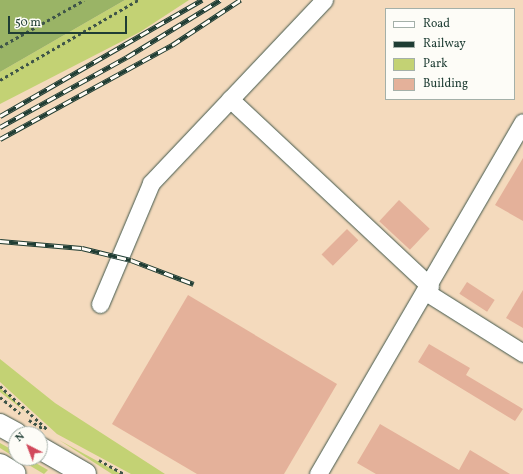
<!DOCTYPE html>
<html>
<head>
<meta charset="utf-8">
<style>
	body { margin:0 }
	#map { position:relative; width:523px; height:474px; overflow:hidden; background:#f4dabd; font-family:Vollkorn,serif }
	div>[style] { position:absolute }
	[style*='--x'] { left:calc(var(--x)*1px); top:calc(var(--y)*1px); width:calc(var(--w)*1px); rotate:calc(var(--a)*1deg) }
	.green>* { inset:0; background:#c3d274 }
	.forest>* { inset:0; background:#9ab466 }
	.building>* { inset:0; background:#e4b19a; transform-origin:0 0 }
	.path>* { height:2.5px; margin-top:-1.25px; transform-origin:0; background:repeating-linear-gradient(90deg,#3f5549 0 3px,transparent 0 6px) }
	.roads { filter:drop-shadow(0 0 1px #3f5549) drop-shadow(0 0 1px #3f5549) }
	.minor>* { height:17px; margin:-8.5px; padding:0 8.5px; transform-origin:8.5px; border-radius:8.5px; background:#fff }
	.major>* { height:22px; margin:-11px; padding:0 11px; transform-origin:11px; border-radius:11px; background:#fff }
	.rail>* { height:4.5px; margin-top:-2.25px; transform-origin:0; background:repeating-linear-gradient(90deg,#fdfcf7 0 9px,#1f3d34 0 18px); box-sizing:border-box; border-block:1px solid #1f3d34 }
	span { translate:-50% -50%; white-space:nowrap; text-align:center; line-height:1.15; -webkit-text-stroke:3px #fdfcf7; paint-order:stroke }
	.legend { position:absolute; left:385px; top:8px; width:130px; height:92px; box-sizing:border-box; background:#fdfcf7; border:1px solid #a4b0a9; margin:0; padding:5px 7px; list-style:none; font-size:12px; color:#1f3d34 }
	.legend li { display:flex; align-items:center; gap:8px; height:20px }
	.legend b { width:20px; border:1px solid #a4b0a9 }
	.north { position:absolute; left:8px; top:426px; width:40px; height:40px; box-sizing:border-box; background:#fdfcf7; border:1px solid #a4b0a9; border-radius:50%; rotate:318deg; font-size:11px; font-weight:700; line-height:16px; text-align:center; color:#1f3d34 }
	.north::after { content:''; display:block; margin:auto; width:14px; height:18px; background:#d1495b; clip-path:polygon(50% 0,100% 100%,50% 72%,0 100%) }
	.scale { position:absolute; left:8px; top:16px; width:119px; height:18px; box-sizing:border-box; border:2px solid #1f3d34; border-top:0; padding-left:5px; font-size:12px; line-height:14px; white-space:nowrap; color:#1f3d34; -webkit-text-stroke:3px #fdfcf7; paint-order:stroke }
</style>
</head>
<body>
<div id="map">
	<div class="green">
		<div style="clip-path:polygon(125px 0,189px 0,140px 32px,0 104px,0 72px)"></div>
		<div style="clip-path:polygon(0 359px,55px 403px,165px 474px,131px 474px,57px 434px,0 382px)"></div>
		<div style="clip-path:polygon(0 388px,6px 393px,27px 413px,0 392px)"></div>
		<div style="clip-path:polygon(59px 440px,121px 474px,112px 474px)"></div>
		<div style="clip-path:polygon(0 443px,16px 452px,16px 458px,0 448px)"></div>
		<div style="clip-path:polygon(17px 458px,27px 458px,48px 470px,44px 474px)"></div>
	</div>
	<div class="forest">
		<div style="clip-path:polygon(0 0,125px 0,0 72px)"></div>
	</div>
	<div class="building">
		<div style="clip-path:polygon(523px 158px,523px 221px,495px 205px)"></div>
		<div style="left:399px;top:200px;width:42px;height:29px;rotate:43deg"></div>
		<div style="left:347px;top:229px;width:16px;height:36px;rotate:45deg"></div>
		<div style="left:467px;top:282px;width:33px;height:14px;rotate:33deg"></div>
		<div style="clip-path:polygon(523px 290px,523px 328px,506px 318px)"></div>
		<div style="clip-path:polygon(188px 295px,337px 384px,284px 474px,197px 474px,112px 424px)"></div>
		<div style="clip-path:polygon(429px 344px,470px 368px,466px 375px,523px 409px,515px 421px,418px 362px)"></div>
		<div style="clip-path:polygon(380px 424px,459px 470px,470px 450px,510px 474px,376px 474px,357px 463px)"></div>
	</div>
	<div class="path">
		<div style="--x:0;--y:47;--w:96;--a:-29.2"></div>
		<div style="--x:0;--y:80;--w:160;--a:-30.1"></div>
		<div style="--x:0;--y:386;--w:65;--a:42.5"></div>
		<div style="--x:0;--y:397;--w:26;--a:39"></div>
		<div style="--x:29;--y:420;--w:17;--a:31"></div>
		<div style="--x:99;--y:460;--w:29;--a:29"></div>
	</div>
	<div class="roads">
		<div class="minor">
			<div style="--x:230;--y:99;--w:274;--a:43.1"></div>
			<div style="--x:426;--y:292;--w:115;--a:32.2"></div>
			<div style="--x:100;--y:304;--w:131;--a:-67.1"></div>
			<div style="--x:151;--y:183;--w:252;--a:-46.6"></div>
			<div style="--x:318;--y:474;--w:407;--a:-59.8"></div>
		</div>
		<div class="major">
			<div style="--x:0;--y:425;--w:18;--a:29"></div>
			<div style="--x:40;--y:448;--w:52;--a:30"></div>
			<div style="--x:0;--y:465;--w:17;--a:31"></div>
		</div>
	</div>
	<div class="rail">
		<div style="--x:0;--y:116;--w:233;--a:-29.9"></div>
		<div style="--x:0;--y:127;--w:145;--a:-28.9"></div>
		<div style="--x:127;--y:57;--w:109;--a:-31.5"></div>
		<div style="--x:0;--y:139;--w:196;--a:-28.7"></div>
		<div style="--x:172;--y:45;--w:82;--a:-33.5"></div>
		<div style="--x:0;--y:241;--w:82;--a:4.9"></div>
		<div style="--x:82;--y:248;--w:50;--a:13.8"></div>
		<div style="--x:131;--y:260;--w:67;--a:20.9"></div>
	</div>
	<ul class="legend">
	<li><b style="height:5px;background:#fff"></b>Road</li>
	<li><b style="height:5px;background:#1f3d34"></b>Railway</li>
	<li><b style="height:11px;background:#c3d274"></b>Park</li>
	<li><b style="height:11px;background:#e4b19a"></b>Building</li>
	</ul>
	<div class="north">N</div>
	<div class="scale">50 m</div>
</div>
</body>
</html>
